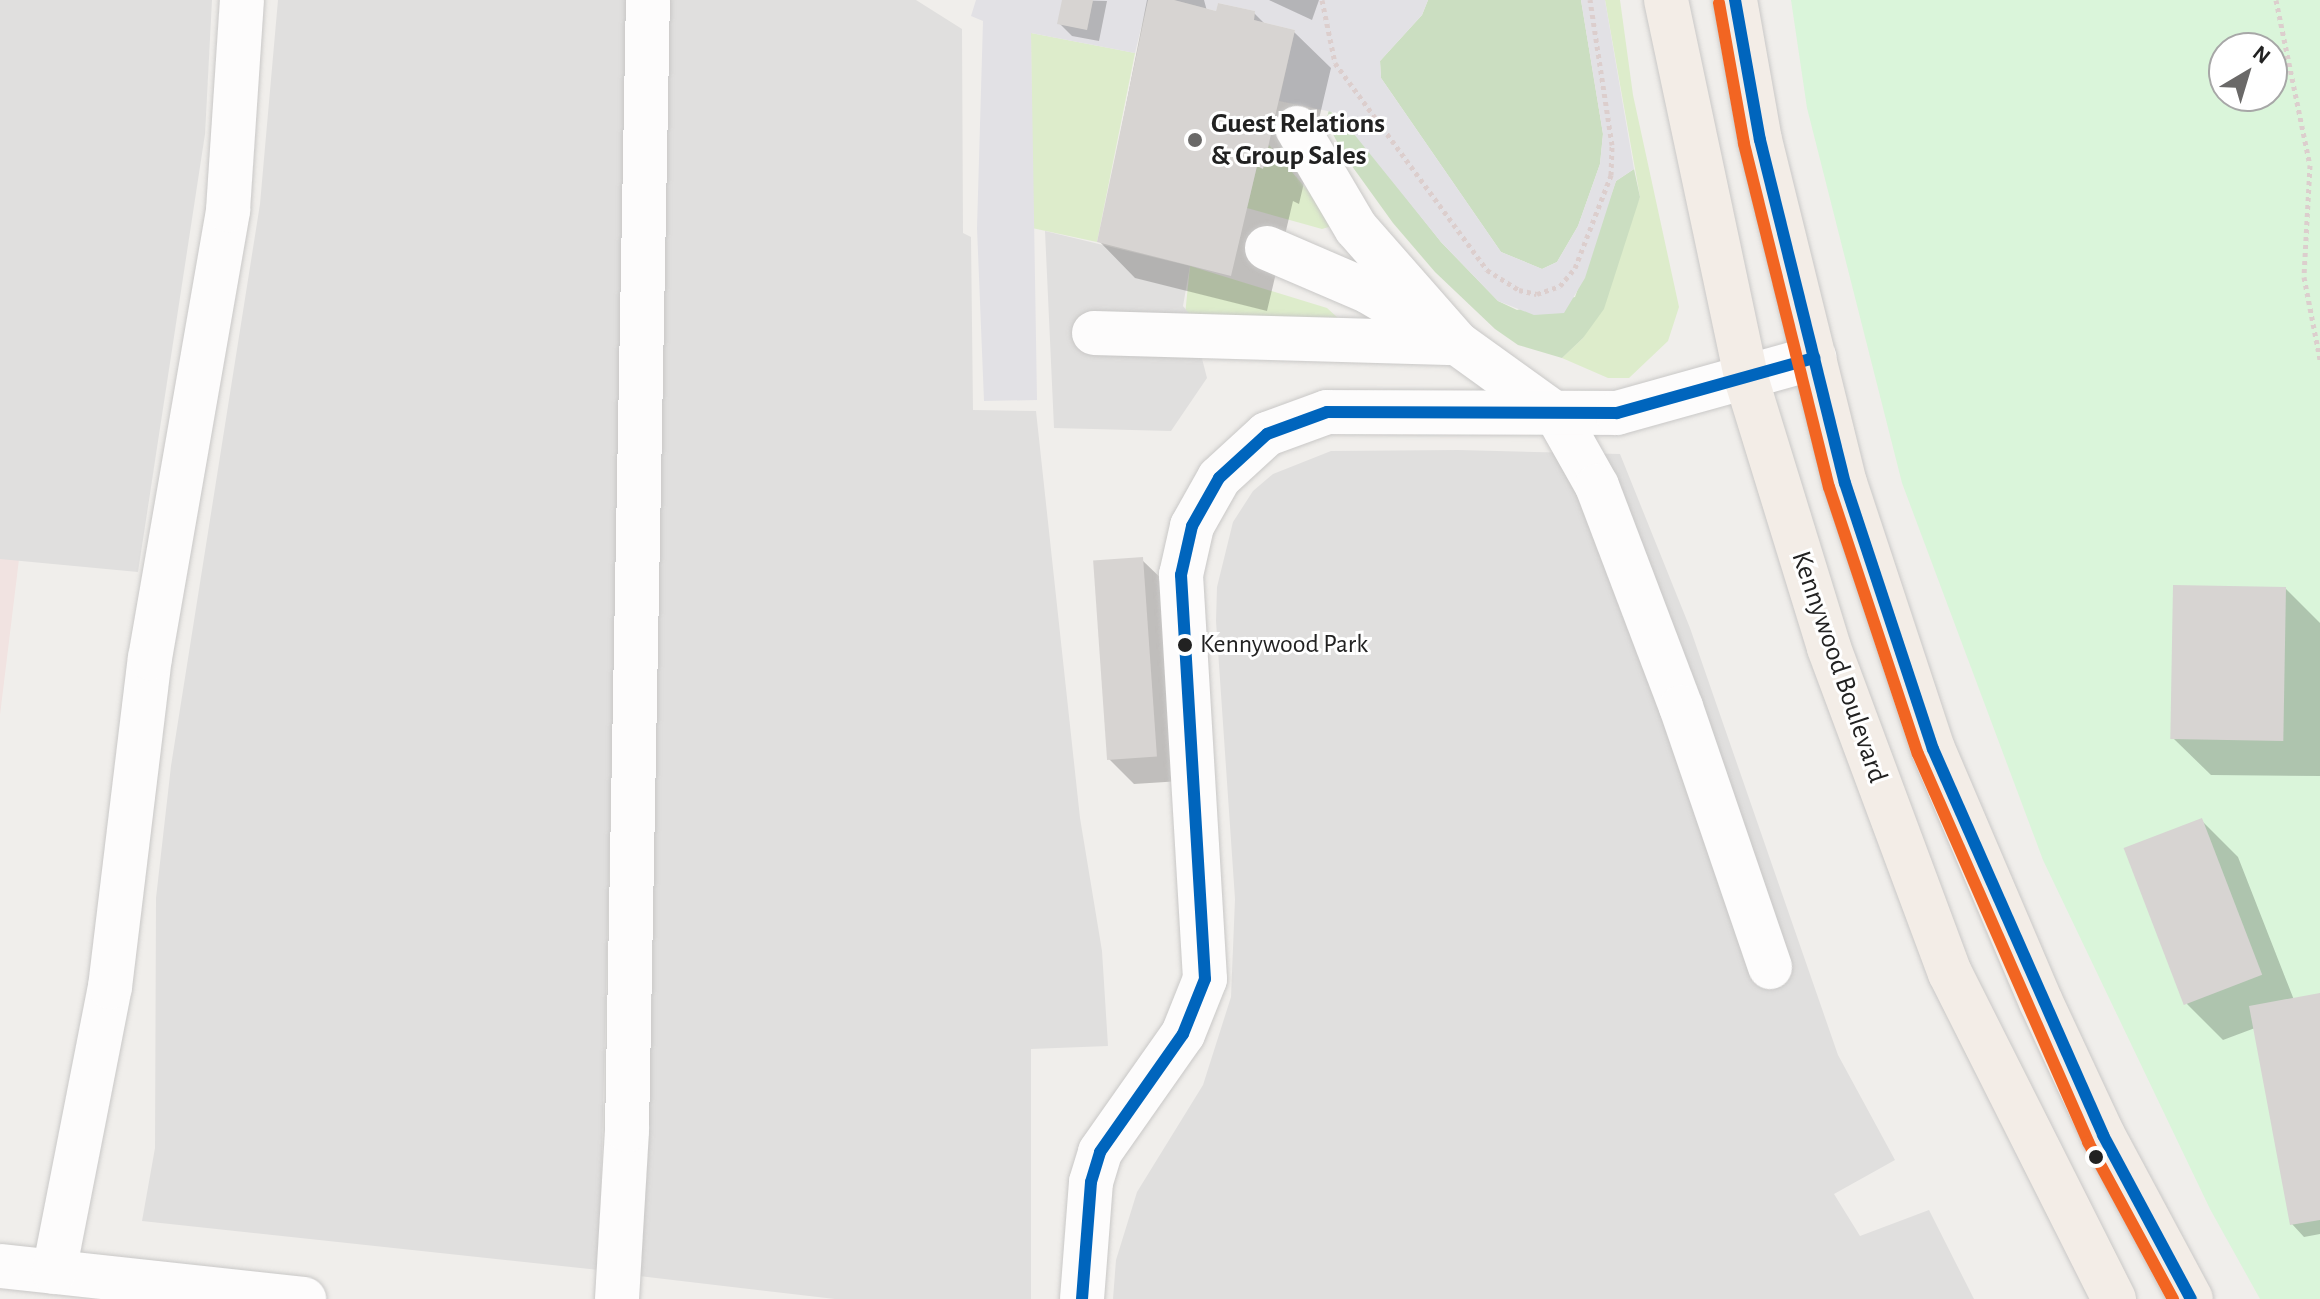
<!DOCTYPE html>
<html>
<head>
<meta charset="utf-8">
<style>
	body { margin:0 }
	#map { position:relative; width:2320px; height:1299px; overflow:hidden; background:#f0eeeb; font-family:"Alegreya Sans",sans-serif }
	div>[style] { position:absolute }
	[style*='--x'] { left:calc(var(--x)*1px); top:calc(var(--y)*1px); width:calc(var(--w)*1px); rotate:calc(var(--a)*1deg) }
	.commercial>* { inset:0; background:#f1e3e1 }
	.grass>* { inset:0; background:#ddeccb }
	.forest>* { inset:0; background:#cbdec1 }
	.park>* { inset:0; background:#daf5da }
	.parking>* { inset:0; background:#e0dfde }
	.plaza>* { inset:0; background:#e2e1e5 }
	.shadow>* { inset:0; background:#0003 }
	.building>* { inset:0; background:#d7d4d2; transform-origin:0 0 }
	.path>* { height:5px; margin-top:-2.5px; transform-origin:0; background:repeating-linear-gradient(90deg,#dccecd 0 4px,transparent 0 8px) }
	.roads { filter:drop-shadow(0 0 2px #c9c8c7) drop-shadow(0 0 2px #c9c8c7) }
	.minor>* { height:44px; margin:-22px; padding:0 22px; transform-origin:22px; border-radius:22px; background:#fdfcfc }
	.major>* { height:44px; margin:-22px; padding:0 22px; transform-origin:22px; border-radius:22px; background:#f3ede7 }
	.bus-1>* { height:12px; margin:-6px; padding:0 6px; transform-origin:6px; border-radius:6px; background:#0065bd }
	.bus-2>* { height:12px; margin:-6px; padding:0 6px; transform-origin:6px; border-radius:6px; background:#f26522 }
	.dots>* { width:22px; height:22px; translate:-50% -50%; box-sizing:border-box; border:4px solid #fff; border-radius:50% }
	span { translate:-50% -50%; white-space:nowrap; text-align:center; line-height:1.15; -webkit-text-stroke:6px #fff; paint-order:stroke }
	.bus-label { font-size:26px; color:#222 }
	.left { translate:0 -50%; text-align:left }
	.poi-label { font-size:28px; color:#222; font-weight:700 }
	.street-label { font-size:28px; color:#222 }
	.north { position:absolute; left:2208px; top:32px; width:80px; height:80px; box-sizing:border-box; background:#fff; border:2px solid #a7a7a7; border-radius:50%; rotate:38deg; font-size:22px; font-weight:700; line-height:32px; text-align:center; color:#222 }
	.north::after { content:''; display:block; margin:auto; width:28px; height:36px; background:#6a6968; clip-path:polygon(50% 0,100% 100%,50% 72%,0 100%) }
</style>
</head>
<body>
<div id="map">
	<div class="commercial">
		<div style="clip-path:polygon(0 541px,21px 543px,0 715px)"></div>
	</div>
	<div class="grass">
		<div style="clip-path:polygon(1605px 0,1620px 0,1633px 95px,1679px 307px,1668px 341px,1629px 378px,1608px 378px,1562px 358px,1583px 338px,1640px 197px)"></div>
		<div style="clip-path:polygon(1031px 33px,1135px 53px,1097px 242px,1032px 228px)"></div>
		<div style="clip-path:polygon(1269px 145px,1333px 220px,1332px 226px,1322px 229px,1247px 208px,1257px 166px,1263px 168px)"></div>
		<div style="clip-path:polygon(1190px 266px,1327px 308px,1338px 318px,1185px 315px)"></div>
	</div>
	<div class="forest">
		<div style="clip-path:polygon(1428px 0,1581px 0,1603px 134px,1600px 164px,1578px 226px,1557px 262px,1542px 269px,1501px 252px,1381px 78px,1380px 61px,1422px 15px)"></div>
		<div style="clip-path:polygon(1329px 110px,1358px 137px,1441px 242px,1498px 301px,1517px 310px,1575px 297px,1616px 181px,1634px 169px,1640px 197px,1604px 309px,1583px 338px,1562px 358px,1518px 345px,1495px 329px,1435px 272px,1393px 223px,1344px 155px,1326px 121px)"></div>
	</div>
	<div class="park">
		<div style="clip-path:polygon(evenodd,1791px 0,2320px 0,2320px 1299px,2260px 1299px,2210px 1209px,2043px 860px,1902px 483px,1807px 108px,1791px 0,2224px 48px,2272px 48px,2272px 96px,2224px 96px,2224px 48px)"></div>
	</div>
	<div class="parking">
		<div style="clip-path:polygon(0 0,212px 0,205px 134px,138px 572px,0 559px)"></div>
		<div style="clip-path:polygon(278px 0,631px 0,599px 1270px,142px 1221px,155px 1148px,156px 898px,171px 766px,260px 204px)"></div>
		<div style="clip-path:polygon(664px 0,916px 0,962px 29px,963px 233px,971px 237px,973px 410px,1036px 411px,1080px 818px,1102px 951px,1108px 1046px,1031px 1049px,1031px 1299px,835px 1299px,639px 1276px,652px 996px)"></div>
		<div style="clip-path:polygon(1045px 231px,1190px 266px,1183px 306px,1191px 316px,1207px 378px,1171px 431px,1054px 428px)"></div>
		<div style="clip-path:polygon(1458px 450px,1620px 454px,1690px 628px,1838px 1055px,1895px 1160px,1834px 1194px,1860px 1236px,1929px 1210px,1974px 1299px,1113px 1299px,1116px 1260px,1137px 1192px,1203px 1085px,1231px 997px,1235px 899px,1216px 621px,1217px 587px,1233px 522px,1253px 491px,1273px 474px,1331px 451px)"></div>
	</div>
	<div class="plaza">
		<div style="clip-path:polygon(976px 0,1062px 0,1087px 30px,1093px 0,1148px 0,1135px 53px,1031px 33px,1037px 400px,984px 401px,977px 228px,983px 21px,971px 16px)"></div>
		<div style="clip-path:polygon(1174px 0,1428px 0,1422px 15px,1380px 61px,1381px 78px,1501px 252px,1542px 269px,1557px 262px,1578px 226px,1600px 164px,1603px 134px,1581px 0,1605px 0,1634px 169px,1616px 181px,1585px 278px,1564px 313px,1534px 315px,1498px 301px,1441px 242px,1337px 113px,1279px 101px,1295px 30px,1254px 20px,1255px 11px,1218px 3px,1216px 11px)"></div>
	</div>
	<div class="shadow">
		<div style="clip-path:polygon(1065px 0,1107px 1px,1099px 41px,1072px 36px,1059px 23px)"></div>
		<div style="clip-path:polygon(1147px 0,1204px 0,1207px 11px,1254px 13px,1266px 25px,1294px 32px,1331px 68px,1299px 204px,1293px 201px,1267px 311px,1135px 278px,1099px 241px)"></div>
		<div style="clip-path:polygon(1269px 0,1319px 0,1312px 20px)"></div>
		<div style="clip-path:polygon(1142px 560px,1168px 585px,1181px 781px,1134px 784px,1109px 759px)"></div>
		<div style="clip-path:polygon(2285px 588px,2320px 623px,2320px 776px,2211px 775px,2174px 739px)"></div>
		<div style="clip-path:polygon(2202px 821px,2238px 857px,2294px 1000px,2320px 995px,2320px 1234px,2304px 1237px,2292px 1224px,2255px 1028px,2223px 1040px,2187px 1004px)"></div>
	</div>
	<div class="building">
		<div style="clip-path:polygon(1062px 0,1093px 0,1087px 30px,1057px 24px)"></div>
		<div style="clip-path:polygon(1148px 0,1174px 0,1216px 11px,1218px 3px,1255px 11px,1254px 20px,1295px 30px,1263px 169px,1257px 166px,1231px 276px,1097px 242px)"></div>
		<div style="left:1143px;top:557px;width:200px;height:50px;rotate:86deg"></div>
		<div style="left:2173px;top:585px;width:113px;height:154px;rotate:1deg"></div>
		<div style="left:2202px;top:818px;width:168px;height:84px;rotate:69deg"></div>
		<div style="clip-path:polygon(2320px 993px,2320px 1220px,2290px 1225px,2249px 1006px)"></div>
	</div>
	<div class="path">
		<div style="--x:1322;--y:0;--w:64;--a:78.3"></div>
		<div style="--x:1335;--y:63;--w:257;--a:53.7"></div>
		<div style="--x:1487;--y:270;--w:38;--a:32"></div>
		<div style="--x:1519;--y:290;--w:18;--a:13"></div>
		<div style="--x:1537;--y:294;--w:24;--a:-19"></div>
		<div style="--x:1560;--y:286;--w:23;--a:-50"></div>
		<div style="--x:1575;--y:268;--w:100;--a:-68.8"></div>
		<div style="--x:1611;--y:175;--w:30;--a:-88"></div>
		<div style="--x:1612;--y:145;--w:147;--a:-98.6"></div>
		<div style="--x:2276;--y:0;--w:168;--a:78.4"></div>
		<div style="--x:2310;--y:165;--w:112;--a:93.1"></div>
		<div style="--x:2304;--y:277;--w:84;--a:79"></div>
	</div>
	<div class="roads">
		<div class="minor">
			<div style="--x:1297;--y:128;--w:116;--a:59.5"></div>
			<div style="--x:1356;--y:228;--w:153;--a:48.7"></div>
			<div style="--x:1457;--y:343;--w:123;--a:35.8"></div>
			<div style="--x:1557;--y:415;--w:81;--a:60.6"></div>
			<div style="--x:1597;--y:486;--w:236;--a:69.2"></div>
			<div style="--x:1681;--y:707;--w:275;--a:71.1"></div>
			<div style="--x:1267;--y:248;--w:111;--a:23.3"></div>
			<div style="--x:1369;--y:292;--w:67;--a:30.4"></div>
			<div style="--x:1094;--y:333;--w:363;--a:1.6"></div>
			<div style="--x:0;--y:1266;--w:306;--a:6.2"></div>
			<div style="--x:54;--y:1272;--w:290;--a:-78.9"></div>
			<div style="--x:110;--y:987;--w:331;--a:-83.1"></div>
			<div style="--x:150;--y:658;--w:455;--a:-80.1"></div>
			<div style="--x:228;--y:210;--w:210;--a:-86.2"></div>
			<div style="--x:617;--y:1299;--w:169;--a:-86.6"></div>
			<div style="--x:627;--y:1130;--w:1130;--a:-88.94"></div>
			<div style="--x:1082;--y:1299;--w:117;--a:-85.6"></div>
			<div style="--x:1091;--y:1182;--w:31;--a:-73"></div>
			<div style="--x:1100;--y:1152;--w:144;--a:-54.9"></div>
			<div style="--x:1183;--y:1034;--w:59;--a:-68.2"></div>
			<div style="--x:1205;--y:979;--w:405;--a:-93.4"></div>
			<div style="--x:1181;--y:575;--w:50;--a:-77.3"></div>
			<div style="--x:1192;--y:526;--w:55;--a:-60.6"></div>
			<div style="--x:1219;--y:478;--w:65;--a:-42.5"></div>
			<div style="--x:1267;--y:434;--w:64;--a:-20.1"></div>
			<div style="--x:1327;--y:412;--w:290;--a:0.2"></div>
			<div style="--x:1617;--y:413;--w:205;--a:-15.6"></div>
		</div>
		<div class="major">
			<div style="--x:1666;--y:0;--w:390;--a:78"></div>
			<div style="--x:1747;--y:381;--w:279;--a:72.9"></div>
			<div style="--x:1829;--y:648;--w:347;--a:69.6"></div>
			<div style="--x:1950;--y:973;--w:365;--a:63.3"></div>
			<div style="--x:1735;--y:0;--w:142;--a:79.9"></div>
			<div style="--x:1760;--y:140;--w:353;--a:76.1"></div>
			<div style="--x:1845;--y:483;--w:280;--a:71.7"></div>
			<div style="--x:1933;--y:749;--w:275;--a:66.9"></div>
			<div style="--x:2041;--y:1002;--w:147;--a:65"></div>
			<div style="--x:2103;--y:1135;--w:186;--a:61.8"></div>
		</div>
	</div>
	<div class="bus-1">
		<div style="--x:1735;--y:0;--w:142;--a:79.9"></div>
		<div style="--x:1760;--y:140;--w:353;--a:76.1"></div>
		<div style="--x:1845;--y:483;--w:280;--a:71.7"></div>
		<div style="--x:1933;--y:749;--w:422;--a:66.2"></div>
		<div style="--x:2103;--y:1135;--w:186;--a:61.8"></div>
		<div style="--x:1082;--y:1299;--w:117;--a:-85.6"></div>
		<div style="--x:1091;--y:1182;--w:31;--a:-73"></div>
		<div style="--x:1100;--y:1152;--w:144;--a:-54.9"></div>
		<div style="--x:1183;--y:1034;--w:59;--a:-68.2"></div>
		<div style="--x:1205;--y:979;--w:405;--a:-93.4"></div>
		<div style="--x:1181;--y:575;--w:50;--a:-77.3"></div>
		<div style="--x:1192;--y:526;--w:55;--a:-60.6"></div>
		<div style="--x:1219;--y:478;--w:65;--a:-42.5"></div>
		<div style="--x:1267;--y:434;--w:64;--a:-20.1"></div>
		<div style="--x:1327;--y:412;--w:290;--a:0.2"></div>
		<div style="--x:1617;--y:413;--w:205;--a:-15.6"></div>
	</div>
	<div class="bus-2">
		<div style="--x:1719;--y:3;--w:143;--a:79.9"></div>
		<div style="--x:1744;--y:144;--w:353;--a:76.1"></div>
		<div style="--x:1829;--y:487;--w:281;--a:71.6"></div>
		<div style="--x:1918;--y:754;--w:424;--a:66.3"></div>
		<div style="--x:2088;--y:1142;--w:179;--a:61.6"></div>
	</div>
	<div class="dots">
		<div style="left:1195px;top:140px;background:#6a6968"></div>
		<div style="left:1185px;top:645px;background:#222"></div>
		<div style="left:2096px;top:1157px;background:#222"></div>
	</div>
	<div class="bus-label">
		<span class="left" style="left:1200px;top:645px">Kennywood Park</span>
	</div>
	<div class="poi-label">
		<span class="left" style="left:1211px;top:140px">Guest Relations<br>&amp; Group Sales</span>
	</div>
	<div class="street-label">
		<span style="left:1839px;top:667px;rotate:71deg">Kennywood Boulevard</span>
	</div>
	<div class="north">N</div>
</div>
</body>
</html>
